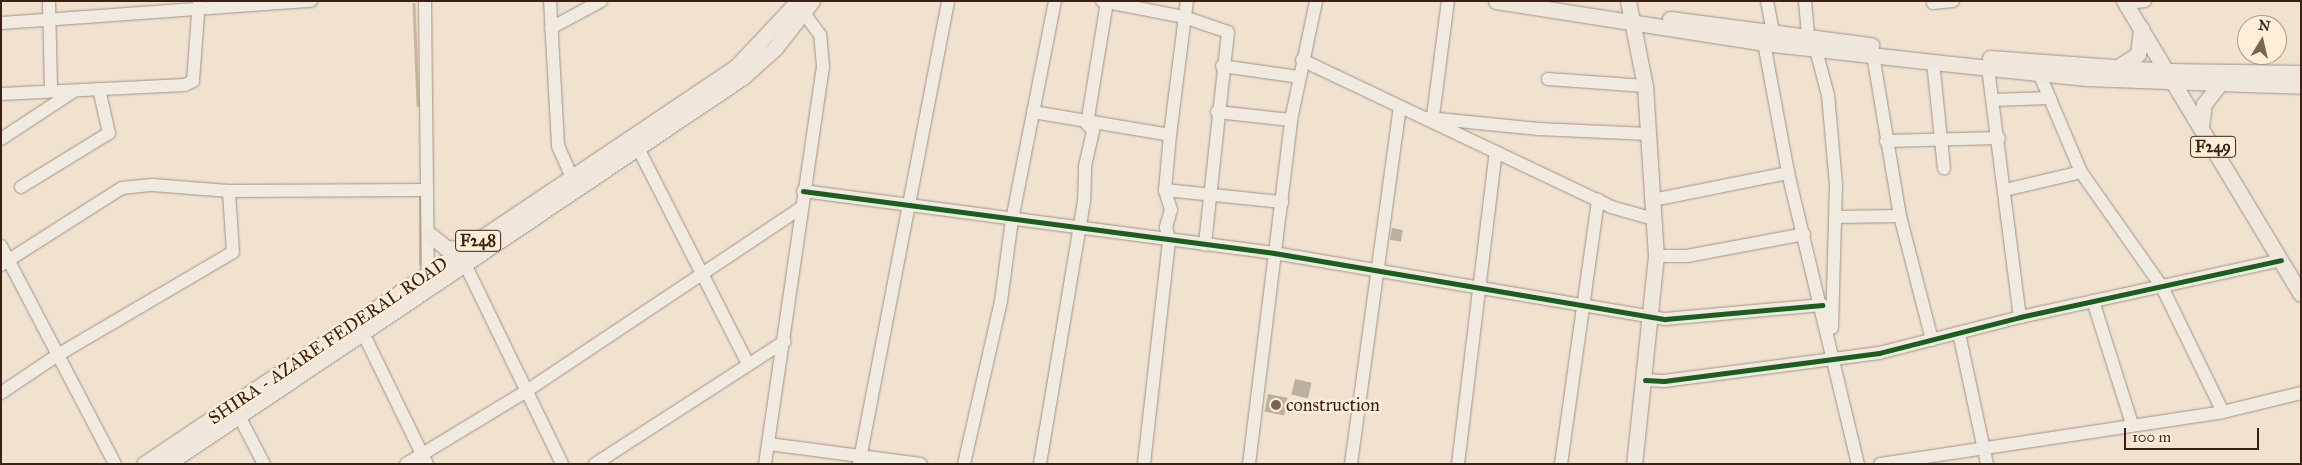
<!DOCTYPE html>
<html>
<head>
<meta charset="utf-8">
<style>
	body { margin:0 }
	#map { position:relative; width:2302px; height:465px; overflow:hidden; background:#f0e2cf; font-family:"IM FELL Great Primer",serif }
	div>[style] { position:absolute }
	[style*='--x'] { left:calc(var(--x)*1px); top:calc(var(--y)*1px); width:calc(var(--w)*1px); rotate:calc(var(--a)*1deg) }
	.stream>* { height:2.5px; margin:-1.25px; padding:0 1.25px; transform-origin:1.25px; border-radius:1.25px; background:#cbb59d }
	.building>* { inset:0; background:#bbb0a2; transform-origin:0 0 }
	.roads { filter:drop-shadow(0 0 1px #a09488) drop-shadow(0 0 1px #a09488) }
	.minor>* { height:12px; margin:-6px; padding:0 6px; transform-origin:6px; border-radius:6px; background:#f1eae1 }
	.major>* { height:15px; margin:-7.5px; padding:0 7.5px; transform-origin:7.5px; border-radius:7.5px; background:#efe6dc }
	.cycleway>* { height:5px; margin:-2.5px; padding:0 2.5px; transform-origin:2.5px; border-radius:2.5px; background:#1b5e20 }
	.dots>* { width:14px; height:14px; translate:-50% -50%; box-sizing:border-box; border:2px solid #feedd7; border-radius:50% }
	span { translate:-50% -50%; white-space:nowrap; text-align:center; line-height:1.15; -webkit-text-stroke:5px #feedd7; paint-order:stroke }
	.shield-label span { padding:1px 4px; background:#feedd7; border:1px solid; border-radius:4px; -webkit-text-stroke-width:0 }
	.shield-label { font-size:16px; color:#3b2114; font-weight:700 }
	.street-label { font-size:18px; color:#3b2114 }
	.poi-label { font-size:18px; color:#3b2114 }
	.left { translate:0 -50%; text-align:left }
	.frame { position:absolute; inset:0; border:2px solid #3b2114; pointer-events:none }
	.north { position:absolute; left:2237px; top:15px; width:50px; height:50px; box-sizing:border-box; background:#feedd7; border:1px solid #b09b89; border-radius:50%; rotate:9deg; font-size:14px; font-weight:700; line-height:20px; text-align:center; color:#3b2114 }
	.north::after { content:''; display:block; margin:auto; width:18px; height:22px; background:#7a6555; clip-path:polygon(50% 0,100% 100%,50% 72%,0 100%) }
	.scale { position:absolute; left:2124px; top:428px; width:135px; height:22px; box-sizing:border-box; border:2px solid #3b2114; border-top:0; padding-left:6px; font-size:15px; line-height:18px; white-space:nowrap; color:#3b2114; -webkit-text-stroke:4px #feedd7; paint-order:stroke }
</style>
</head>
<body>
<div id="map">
	<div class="stream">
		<div style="--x:414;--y:4;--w:101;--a:87.7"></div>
		<div style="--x:420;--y:264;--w:67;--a:-90"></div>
	</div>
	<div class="building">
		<div style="left:1392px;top:228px;width:11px;height:12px;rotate:10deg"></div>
		<div style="left:1295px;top:379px;width:17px;height:16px;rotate:13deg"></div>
		<div style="left:1268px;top:394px;width:20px;height:18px;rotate:11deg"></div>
	</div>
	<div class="roads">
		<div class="minor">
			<div style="--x:49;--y:1;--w:90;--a:88.7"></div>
			<div style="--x:425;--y:1;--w:273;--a:89.4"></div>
			<div style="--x:550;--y:1;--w:145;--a:86.8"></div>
			<div style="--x:558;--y:146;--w:35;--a:66"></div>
			<div style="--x:1102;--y:1;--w:84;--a:11"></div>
			<div style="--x:1184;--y:17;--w:46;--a:18.8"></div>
			<div style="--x:1228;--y:32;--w:214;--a:96.2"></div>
			<div style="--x:1767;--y:1;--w:32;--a:79"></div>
			<div style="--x:1805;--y:1;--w:36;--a:85"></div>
			<div style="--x:1933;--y:3;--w:20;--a:-6"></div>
			<div style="--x:2125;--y:3;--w:20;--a:-6"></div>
			<div style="--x:1;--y:23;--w:311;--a:-4.1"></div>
			<div style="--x:551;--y:28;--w:57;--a:-28.4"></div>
			<div style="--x:1764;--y:43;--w:132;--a:79.5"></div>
			<div style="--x:1788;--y:173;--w:299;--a:76.5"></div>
			<div style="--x:1816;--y:50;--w:47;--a:75.1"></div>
			<div style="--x:1828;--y:95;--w:90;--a:84.9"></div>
			<div style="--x:1836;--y:185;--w:143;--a:91.6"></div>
			<div style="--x:1873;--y:55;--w:163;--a:80.5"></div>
			<div style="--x:1900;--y:216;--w:128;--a:75.5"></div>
			<div style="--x:1302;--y:60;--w:342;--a:25.4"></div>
			<div style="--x:1611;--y:207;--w:45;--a:15.6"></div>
			<div style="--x:1933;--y:62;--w:107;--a:84.1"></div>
			<div style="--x:1222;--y:66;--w:78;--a:8.1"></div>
			<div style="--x:1988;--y:68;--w:251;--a:82.7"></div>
			<div style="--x:2039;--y:73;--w:108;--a:67"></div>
			<div style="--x:2081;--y:172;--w:141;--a:54.8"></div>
			<div style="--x:2162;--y:287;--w:139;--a:64"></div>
			<div style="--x:1548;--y:79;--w:97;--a:4.1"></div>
			<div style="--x:1;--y:94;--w:184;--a:-2.8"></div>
			<div style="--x:185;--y:85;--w:9;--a:-27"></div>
			<div style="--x:193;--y:81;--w:80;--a:-85.7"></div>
			<div style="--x:1993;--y:100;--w:57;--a:-2"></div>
			<div style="--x:1033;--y:112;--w:139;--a:9.5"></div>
			<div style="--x:1217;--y:112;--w:74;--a:6.2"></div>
			<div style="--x:1433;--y:116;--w:116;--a:-82.6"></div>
			<div style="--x:1428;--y:118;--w:111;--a:5.7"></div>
			<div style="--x:1538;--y:129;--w:111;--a:2.6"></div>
			<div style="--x:1;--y:139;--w:87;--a:-33.3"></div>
			<div style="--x:1886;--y:141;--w:113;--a:-1.5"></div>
			<div style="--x:638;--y:148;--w:242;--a:63"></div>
			<div style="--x:21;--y:187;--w:103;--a:-31.5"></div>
			<div style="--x:109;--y:133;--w:45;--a:-102.8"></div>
			<div style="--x:1165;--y:190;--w:118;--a:5.9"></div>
			<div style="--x:2005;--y:190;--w:78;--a:-13.3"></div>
			<div style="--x:803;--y:191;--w:475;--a:7.5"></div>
			<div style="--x:1274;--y:253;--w:397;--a:9.6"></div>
			<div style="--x:1665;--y:319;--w:158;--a:-5.1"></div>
			<div style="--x:1653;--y:200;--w:138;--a:-11.3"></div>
			<div style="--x:1836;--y:217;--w:64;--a:-0.9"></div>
			<div style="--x:1;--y:246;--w:246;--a:62.4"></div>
			<div style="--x:1656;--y:256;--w:31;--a:0"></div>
			<div style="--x:1687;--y:256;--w:119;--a:-10.6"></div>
			<div style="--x:465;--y:264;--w:222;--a:64.1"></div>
			<div style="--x:1;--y:265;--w:143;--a:-32.5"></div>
			<div style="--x:122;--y:188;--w:30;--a:-6"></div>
			<div style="--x:152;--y:185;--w:77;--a:4.5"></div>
			<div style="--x:229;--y:191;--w:198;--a:-0.3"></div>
			<div style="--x:2093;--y:301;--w:129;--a:72.4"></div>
			<div style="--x:363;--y:333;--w:146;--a:64"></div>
			<div style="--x:1959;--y:333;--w:134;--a:77.9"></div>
			<div style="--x:1645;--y:380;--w:19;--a:3"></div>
			<div style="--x:1664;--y:381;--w:217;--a:-7.4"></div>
			<div style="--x:1879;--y:353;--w:146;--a:-14.3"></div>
			<div style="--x:2020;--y:317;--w:267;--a:-12.3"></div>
			<div style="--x:1;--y:393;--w:66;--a:-33.9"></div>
			<div style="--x:56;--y:356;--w:205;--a:-30.4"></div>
			<div style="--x:233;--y:252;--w:61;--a:-93.8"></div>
			<div style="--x:239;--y:416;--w:54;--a:62.5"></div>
			<div style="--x:769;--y:444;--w:153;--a:7.5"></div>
			<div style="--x:406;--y:464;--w:139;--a:-31.2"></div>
			<div style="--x:525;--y:392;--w:332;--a:-33.7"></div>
			<div style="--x:595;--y:464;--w:226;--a:-32.9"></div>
			<div style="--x:765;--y:464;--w:401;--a:-81.7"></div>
			<div style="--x:823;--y:67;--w:32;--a:-95"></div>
			<div style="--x:820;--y:35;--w:36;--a:-126"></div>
			<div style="--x:859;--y:464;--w:471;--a:-79.1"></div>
			<div style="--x:964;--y:464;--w:167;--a:-77.2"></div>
			<div style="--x:1001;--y:301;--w:82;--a:-82.3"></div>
			<div style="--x:1012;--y:220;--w:223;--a:-78.9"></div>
			<div style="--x:1040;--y:464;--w:266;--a:-80.5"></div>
			<div style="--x:1084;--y:202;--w:36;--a:-88"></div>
			<div style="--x:1085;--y:166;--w:37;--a:-77"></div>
			<div style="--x:1093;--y:130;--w:8;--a:-135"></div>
			<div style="--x:1087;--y:124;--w:124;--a:-80.7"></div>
			<div style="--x:1144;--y:464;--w:225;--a:-83.6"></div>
			<div style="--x:1169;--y:240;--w:13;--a:-103"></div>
			<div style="--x:1166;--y:227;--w:18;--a:-74"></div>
			<div style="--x:1171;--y:210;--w:21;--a:-107"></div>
			<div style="--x:1165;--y:190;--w:55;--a:-84.8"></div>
			<div style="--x:1170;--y:135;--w:135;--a:-82.8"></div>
			<div style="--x:1249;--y:464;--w:347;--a:-83"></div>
			<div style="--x:1291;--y:120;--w:122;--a:-78.1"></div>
			<div style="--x:1351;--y:464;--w:359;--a:-82.2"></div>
			<div style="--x:1458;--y:464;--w:314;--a:-83.1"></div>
			<div style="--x:1561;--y:464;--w:267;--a:-82"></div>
			<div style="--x:1880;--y:464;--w:347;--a:-8.6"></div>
			<div style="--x:2223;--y:412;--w:80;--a:-13.7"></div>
		</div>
		<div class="major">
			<div style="--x:1496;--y:1;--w:271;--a:8.9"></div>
			<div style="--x:1764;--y:43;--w:170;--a:6.4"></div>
			<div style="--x:1933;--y:62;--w:154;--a:6"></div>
			<div style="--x:2086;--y:78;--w:215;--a:2.1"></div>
			<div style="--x:1628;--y:1;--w:87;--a:78.7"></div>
			<div style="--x:1645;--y:86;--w:170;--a:86.3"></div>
			<div style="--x:1656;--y:256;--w:209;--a:96"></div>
			<div style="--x:2124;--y:1;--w:342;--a:58.9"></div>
			<div style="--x:1670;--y:19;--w:203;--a:7.4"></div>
			<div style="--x:1990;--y:58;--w:178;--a:4.2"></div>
			<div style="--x:2168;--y:71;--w:133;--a:0.9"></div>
			<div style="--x:2118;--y:67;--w:24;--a:-33"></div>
			<div style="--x:2138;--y:54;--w:26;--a:-83"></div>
			<div style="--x:2201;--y:127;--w:23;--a:-83"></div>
			<div style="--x:2204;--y:104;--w:23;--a:-52"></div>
			<div style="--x:429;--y:234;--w:22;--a:39"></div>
			<div style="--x:446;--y:248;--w:19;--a:3"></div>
			<div style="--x:144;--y:464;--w:713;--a:-33.85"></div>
			<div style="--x:736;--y:67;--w:91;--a:-46.8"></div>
			<div style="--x:167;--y:464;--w:694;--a:-33.9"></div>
			<div style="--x:743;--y:77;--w:43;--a:-42.2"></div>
			<div style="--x:775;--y:48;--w:60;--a:-51.8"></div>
		</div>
	</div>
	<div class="cycleway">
		<div style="--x:803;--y:191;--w:475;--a:7.5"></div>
		<div style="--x:1274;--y:253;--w:397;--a:9.6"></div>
		<div style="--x:1665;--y:319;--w:158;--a:-5.1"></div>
		<div style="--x:1645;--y:380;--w:19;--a:3"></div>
		<div style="--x:1664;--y:381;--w:217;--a:-7.4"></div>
		<div style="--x:1879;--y:353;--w:146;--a:-14.3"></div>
		<div style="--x:2020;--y:317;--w:267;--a:-12.3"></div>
	</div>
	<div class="dots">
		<div style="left:1276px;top:405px;background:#7a6555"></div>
	</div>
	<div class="shield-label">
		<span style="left:2213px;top:147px">F249</span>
		<span style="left:478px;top:241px">F248</span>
	</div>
	<div class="street-label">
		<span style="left:328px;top:341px;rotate:-34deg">SHIRA - AZARE FEDERAL ROAD</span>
	</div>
	<div class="poi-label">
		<span class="left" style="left:1286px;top:405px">construction</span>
	</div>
	<div class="frame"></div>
	<div class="north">N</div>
	<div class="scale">100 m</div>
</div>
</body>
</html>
